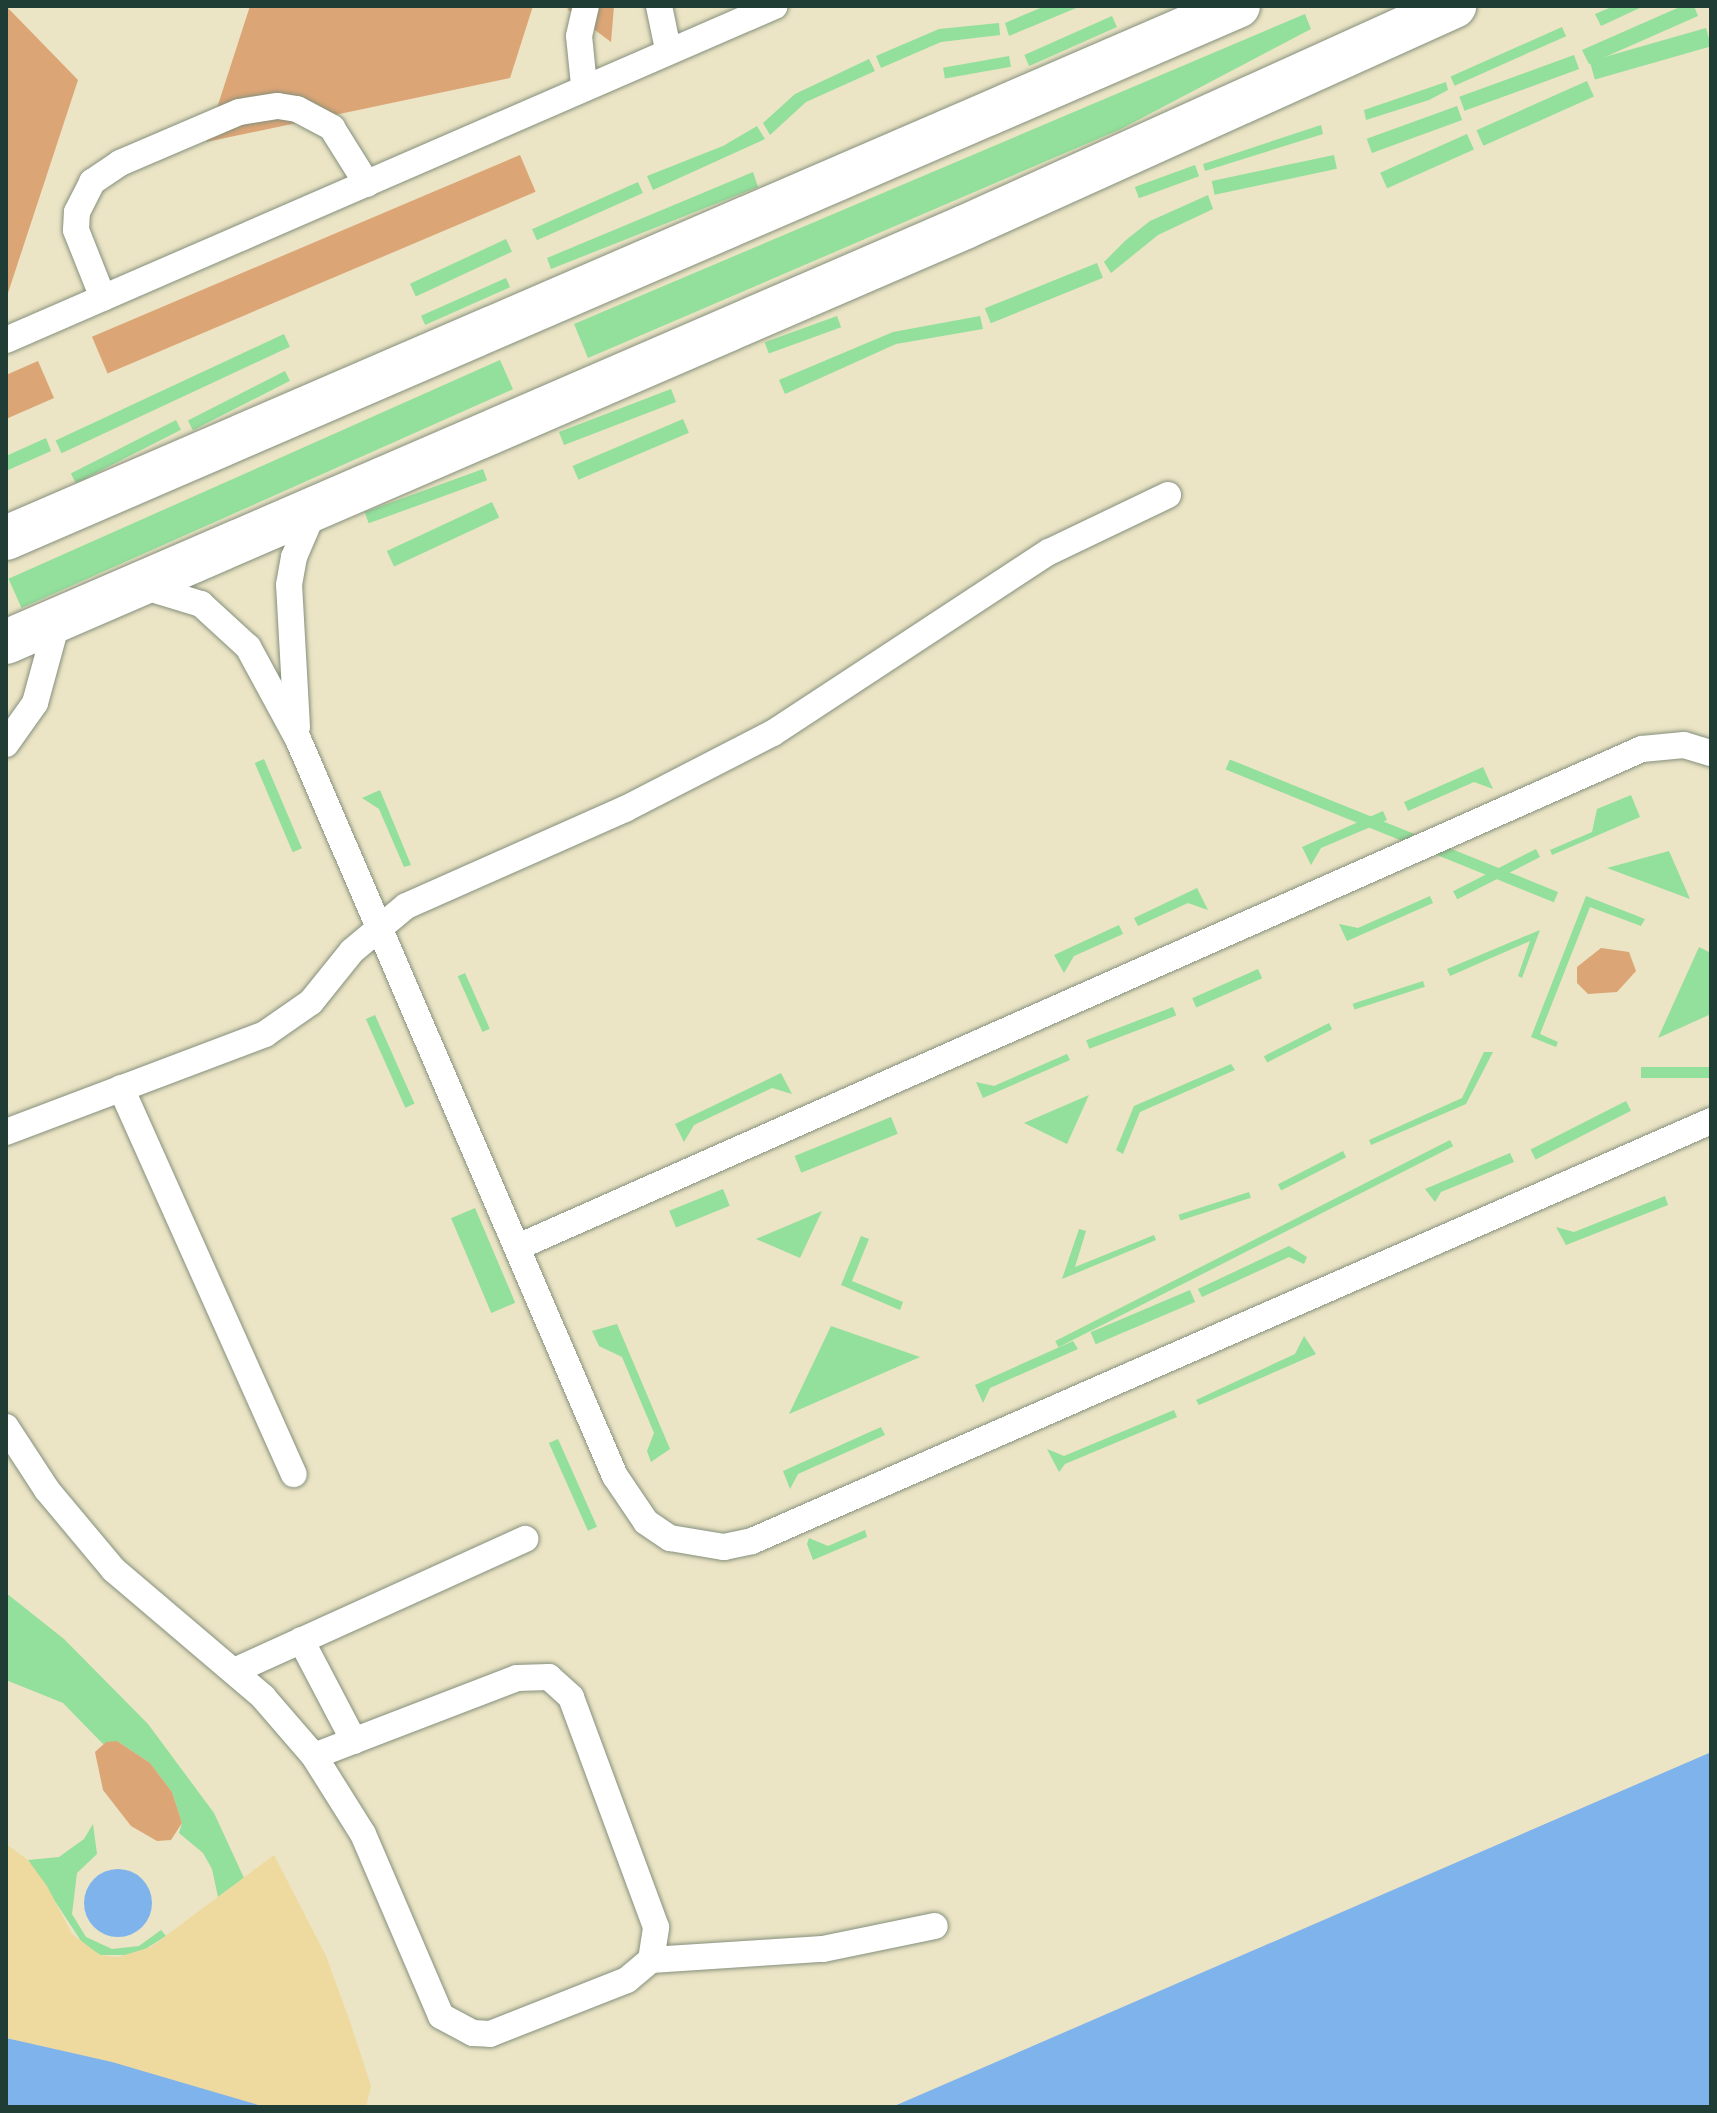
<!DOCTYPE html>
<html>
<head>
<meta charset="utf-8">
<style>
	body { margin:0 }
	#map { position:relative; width:1717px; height:2113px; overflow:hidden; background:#ebe4c5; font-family:"IM FELL Double Pica",serif }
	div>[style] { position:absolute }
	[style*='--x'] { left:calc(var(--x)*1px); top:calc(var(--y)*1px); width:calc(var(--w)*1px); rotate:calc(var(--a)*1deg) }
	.green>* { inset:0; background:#93df9c; transform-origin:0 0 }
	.sand>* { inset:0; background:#eeda9e }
	.water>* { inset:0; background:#7fb3ec }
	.round { border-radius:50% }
	.pier>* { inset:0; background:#ebe4c5 }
	.building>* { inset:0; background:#dca576; transform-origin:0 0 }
	.roads { filter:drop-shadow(0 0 2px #85907c) drop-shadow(0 0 2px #85907c) }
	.service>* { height:26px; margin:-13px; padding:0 13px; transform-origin:13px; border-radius:13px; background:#fff }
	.minor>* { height:44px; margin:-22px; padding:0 22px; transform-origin:22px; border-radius:22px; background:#fff }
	span { translate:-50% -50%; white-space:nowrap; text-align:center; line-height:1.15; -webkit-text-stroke:6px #f7f3e8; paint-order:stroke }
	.frame { position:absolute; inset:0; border:8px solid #1f3d34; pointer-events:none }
</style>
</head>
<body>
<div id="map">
	<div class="green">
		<div style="clip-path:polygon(1045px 6px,1081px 6px,1009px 36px,1005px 23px)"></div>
		<div style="clip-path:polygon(1614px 6px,1644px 6px,1601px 26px,1595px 14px)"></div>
		<div style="clip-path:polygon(1682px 6px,1694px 6px,1698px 16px,1589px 64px,1582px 50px)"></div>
		<div style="clip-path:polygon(1305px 14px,1311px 29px,1121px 129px,588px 358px,574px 324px)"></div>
		<div style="left:1112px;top:16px;width:12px;height:96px;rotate:66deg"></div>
		<div style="clip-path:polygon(999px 23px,1000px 35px,941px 42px,881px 68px,876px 56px,939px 29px)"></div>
		<div style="left:1562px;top:27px;width:10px;height:122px;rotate:66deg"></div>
		<div style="left:1706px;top:28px;width:19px;height:121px;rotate:74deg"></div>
		<div style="left:1574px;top:55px;width:15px;height:122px;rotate:70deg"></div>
		<div style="left:1009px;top:56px;width:11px;height:67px;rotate:80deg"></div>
		<div style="clip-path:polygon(869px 59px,875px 71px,806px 102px,770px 135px,763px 123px,795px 94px)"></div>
		<div style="left:1587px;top:81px;width:17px;height:121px;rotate:66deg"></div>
		<div style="clip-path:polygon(1446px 82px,1448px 90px,1429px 100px,1366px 120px,1364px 110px)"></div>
		<div style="left:1457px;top:106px;width:15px;height:96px;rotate:70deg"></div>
		<div style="clip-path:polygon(1321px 125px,1323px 134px,1205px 171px,1203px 164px)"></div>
		<div style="clip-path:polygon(757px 126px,765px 139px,653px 190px,647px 176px,723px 146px)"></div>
		<div style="left:1467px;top:134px;width:17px;height:95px;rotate:66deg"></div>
		<div style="left:1334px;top:155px;width:14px;height:125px;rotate:78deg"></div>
		<div style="left:1195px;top:165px;width:12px;height:64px;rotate:70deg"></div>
		<div style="clip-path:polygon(753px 172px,758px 187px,551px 269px,547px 258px)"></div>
		<div style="left:638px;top:182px;width:12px;height:116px;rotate:66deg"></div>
		<div style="clip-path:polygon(1208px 195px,1213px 209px,1158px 235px,1111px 273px,1104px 262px,1126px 240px,1150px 221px)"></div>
		<div style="left:506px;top:239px;width:14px;height:106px;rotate:65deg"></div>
		<div style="left:1097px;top:263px;width:16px;height:121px;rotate:68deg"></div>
		<div style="left:506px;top:278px;width:10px;height:93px;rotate:66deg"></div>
		<div style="left:837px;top:316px;width:12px;height:77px;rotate:70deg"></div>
		<div style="clip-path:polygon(980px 316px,983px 329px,896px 344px,785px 394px,779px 380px,893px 332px)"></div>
		<div style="left:284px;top:334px;width:14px;height:252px;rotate:65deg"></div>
		<div style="left:500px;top:360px;width:32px;height:538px;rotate:66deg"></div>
		<div style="left:285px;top:371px;width:11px;height:109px;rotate:63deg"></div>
		<div style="left:671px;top:389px;width:14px;height:120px;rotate:69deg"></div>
		<div style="left:683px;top:419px;width:15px;height:120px;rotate:67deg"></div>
		<div style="left:176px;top:420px;width:11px;height:118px;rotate:63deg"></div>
		<div style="clip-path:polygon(46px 438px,51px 451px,6px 471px,6px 456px)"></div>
		<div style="left:483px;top:469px;width:12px;height:126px;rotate:70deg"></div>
		<div style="left:492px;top:502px;width:17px;height:116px;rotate:65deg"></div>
		<div style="left:264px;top:759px;width:97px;height:10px;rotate:67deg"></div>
		<div style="clip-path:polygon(1483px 767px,1493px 789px,1474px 782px,1408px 811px,1404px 802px)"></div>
		<div style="clip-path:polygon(380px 790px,411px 865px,404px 867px,379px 809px,362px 798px)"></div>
		<div style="clip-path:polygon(1631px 795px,1640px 817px,1552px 855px,1550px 850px,1592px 832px,1597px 809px)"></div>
		<div style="clip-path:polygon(1383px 811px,1387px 820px,1321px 848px,1311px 865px,1302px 847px)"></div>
		<div style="left:1536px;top:849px;width:9px;height:93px;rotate:63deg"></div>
		<div style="clip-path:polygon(1669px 851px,1690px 899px,1607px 868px)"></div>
		<div style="clip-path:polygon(1197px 888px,1208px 910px,1188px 903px,1138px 926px,1134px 918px)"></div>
		<div style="left:1558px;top:892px;width:11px;height:354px;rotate:112deg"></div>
		<div style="clip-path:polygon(1430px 896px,1433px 903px,1347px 941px,1339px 924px,1358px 928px)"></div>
		<div style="clip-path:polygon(1586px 896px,1645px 919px,1641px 926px,1590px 907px,1540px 1034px,1558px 1042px,1556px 1047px,1531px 1037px)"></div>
		<div style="clip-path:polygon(1119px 925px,1123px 934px,1074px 956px,1064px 973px,1054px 955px)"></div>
		<div style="clip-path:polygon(1540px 930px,1522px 978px,1518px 976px,1530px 941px,1450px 976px,1447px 969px)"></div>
		<div style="clip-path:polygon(1699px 947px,1711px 953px,1711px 1014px,1658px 1038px)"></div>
		<div style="left:1258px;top:969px;width:10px;height:72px;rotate:66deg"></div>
		<div style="left:465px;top:973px;width:61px;height:8px;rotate:66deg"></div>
		<div style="left:1423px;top:981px;width:6px;height:74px;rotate:72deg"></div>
		<div style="left:1173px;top:1007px;width:9px;height:93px;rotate:69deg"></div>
		<div style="left:375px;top:1015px;width:97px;height:10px;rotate:66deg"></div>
		<div style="left:1329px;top:1023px;width:7px;height:73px;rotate:63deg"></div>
		<div style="clip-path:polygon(1484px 1052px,1493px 1052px,1466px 1104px,1371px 1145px,1369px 1140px,1462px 1098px)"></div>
		<div style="clip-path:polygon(1067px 1054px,1070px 1060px,983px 1098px,976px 1082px,994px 1086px)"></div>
		<div style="clip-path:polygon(1231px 1064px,1235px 1070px,1140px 1112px,1123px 1154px,1116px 1150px,1134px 1106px)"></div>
		<div style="left:1711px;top:1067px;width:11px;height:70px;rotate:90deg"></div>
		<div style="clip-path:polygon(781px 1073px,792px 1094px,772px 1088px,694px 1125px,684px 1142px,675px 1124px)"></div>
		<div style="clip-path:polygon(1089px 1095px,1067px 1144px,1024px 1123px)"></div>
		<div style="left:1626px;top:1101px;width:11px;height:107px;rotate:63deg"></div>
		<div style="left:891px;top:1117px;width:18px;height:104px;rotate:68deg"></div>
		<div style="left:1450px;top:1140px;width:7px;height:443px;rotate:63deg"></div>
		<div style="left:1343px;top:1151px;width:7px;height:73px;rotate:63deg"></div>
		<div style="clip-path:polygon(1510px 1153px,1514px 1162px,1441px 1192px,1435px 1202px,1425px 1189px)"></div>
		<div style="left:723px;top:1189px;width:18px;height:58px;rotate:68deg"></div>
		<div style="left:1249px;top:1192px;width:6px;height:74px;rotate:72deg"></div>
		<div style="clip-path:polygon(1665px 1196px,1668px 1205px,1566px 1245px,1556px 1227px,1574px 1232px)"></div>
		<div style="left:475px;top:1208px;width:103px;height:26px;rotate:67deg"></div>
		<div style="clip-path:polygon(822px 1211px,800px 1258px,756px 1239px)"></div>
		<div style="clip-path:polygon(1079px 1229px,1086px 1231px,1075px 1267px,1154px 1235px,1156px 1240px,1062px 1279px)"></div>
		<div style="clip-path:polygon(861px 1236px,869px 1239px,852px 1281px,903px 1302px,900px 1310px,841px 1285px)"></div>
		<div style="clip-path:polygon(1289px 1246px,1307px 1257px,1304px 1264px,1289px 1257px,1202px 1297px,1198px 1289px)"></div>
		<div style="left:1190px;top:1290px;width:13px;height:108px;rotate:67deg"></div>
		<div style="clip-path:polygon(617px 1324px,670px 1449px,651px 1462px,647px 1451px,654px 1433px,622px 1357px,599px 1346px,592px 1331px)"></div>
		<div style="clip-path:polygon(831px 1326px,920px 1357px,789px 1414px)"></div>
		<div style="clip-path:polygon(1304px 1336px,1316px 1354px,1199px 1405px,1196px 1400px,1295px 1354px)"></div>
		<div style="clip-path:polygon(1073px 1341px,1078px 1349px,990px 1388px,983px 1403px,975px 1385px)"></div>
		<div style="clip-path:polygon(1174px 1410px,1177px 1417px,1065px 1464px,1059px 1472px,1047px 1449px,1064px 1456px)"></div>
		<div style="clip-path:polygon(881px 1427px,885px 1435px,798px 1474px,790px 1489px,783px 1471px)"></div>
		<div style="left:558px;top:1439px;width:96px;height:10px;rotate:66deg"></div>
		<div style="clip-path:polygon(865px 1530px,867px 1537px,813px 1560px,807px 1544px,809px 1538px,828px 1546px)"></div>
		<div style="clip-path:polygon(6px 1593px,64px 1639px,148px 1724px,214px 1813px,244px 1878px,218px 1897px,212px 1869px,203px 1853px,179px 1833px,182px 1823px,172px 1792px,150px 1763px,117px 1741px,103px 1744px,63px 1703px,6px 1680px)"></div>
		<div style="clip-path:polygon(93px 1824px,97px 1854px,77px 1873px,72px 1914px,86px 1937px,112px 1949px,139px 1946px,161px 1930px,166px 1936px,136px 1955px,101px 1955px,85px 1947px,28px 1860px,59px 1857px,84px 1839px)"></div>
	</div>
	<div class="sand">
		<div style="clip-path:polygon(6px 1844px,28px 1860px,47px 1886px,72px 1934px,100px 1955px,118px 1957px,151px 1947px,274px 1855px,326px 1956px,350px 2022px,371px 2086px,366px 2107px,265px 2107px,6px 2038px)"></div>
	</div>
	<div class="water">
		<div style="clip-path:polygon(1711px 1752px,1711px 2107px,892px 2107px)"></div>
		<div class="round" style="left:84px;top:1869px;width:68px;height:68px"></div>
		<div style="clip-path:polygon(6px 2038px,112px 2062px,265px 2107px,6px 2107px)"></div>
	</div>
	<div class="pier">
		<div style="clip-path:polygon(1711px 1748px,1711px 1752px,888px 2107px,890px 2103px)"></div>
	</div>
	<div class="building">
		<div style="clip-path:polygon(6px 6px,78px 80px,7px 296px,6px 296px)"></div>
		<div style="clip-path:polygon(250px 6px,533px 6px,510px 78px,206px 142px)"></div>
		<div style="clip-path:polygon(575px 6px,614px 6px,611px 42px,567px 9px)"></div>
		<div style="left:520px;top:155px;width:40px;height:465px;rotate:67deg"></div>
		<div style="clip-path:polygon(38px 361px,54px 398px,6px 419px,6px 375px)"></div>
		<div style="clip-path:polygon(1601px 948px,1629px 952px,1636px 971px,1617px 992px,1588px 994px,1577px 983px,1577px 967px)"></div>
		<div style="clip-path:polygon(117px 1741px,150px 1763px,172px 1792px,182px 1823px,171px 1840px,157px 1841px,131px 1826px,103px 1790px,95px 1752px,106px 1742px)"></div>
	</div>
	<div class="roads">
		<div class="service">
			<div style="--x:659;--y:6;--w:44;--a:78.2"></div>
			<div style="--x:584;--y:85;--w:49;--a:-95.8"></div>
			<div style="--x:579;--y:36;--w:31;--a:-77"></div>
			<div style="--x:103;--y:298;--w:73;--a:-111.7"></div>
			<div style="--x:76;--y:230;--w:18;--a:-87"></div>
			<div style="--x:77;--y:212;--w:34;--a:-63"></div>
			<div style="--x:92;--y:182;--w:34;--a:-34"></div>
			<div style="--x:120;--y:163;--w:129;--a:-23.2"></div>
			<div style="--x:239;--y:112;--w:39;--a:-9"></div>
			<div style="--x:278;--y:106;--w:19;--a:9"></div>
			<div style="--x:297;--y:109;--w:40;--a:28"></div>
			<div style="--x:332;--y:128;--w:66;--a:58"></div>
			<div style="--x:6;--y:340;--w:838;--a:-23.48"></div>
			<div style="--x:142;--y:586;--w:62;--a:17"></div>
			<div style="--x:201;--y:604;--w:64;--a:42.5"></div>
			<div style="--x:248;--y:647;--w:105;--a:61.5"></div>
			<div style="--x:298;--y:739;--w:802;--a:66.73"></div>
			<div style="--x:615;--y:1476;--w:55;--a:56"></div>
			<div style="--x:646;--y:1522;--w:29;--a:34"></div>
			<div style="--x:670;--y:1538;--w:55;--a:9.5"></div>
			<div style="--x:724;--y:1547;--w:29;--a:-12"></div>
			<div style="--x:752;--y:1541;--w:1047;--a:-23.65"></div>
			<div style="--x:297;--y:727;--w:142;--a:-93.2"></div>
			<div style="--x:289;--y:585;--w:28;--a:-80"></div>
			<div style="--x:294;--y:557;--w:53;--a:-66.8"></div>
			<div style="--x:6;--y:744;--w:50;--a:-54.7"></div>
			<div style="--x:35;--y:703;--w:87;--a:-74.7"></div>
			<div style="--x:121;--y:1088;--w:423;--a:65.9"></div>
			<div style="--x:6;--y:1132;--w:277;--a:-20.7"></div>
			<div style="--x:265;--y:1034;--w:56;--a:-34.8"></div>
			<div style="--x:311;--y:1002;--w:65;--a:-51.2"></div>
			<div style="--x:352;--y:951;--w:70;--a:-39.8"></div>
			<div style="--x:406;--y:906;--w:240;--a:-23.9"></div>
			<div style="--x:625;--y:809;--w:166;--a:-27.2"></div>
			<div style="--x:773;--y:733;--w:330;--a:-33.3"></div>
			<div style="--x:1049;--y:552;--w:132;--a:-25.6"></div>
			<div style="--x:518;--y:1247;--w:1229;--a:-23.9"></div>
			<div style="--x:1642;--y:749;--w:42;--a:-5.4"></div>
			<div style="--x:1684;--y:745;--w:28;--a:17"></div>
			<div style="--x:6;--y:1427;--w:75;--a:56.9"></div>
			<div style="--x:47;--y:1490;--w:104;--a:50.1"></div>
			<div style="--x:114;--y:1570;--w:196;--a:40.4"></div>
			<div style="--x:263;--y:1697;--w:78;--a:49.2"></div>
			<div style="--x:314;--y:1756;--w:92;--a:57.9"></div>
			<div style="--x:363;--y:1834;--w:198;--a:66.8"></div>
			<div style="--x:441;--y:2016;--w:36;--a:28"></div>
			<div style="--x:473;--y:2033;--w:17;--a:3"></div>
			<div style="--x:490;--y:2034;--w:147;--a:-21.5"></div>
			<div style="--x:627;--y:1980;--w:31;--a:-40"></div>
			<div style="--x:651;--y:1960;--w:33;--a:-81"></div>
			<div style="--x:656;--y:1927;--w:245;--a:-110.3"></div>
			<div style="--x:571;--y:1697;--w:30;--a:-138"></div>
			<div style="--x:549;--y:1677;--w:32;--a:178"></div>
			<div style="--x:517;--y:1678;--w:217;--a:159"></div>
			<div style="--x:301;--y:1640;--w:114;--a:62.3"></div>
			<div style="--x:234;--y:1671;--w:320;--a:-24.4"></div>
			<div style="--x:651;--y:1960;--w:172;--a:-3.7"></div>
			<div style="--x:823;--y:1949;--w:114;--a:-11.6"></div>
		</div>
		<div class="minor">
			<div style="--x:6;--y:538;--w:1342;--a:-23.36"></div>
			<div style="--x:6;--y:642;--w:1045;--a:-23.4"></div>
			<div style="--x:965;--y:227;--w:537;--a:-24.32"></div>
		</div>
	</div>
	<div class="frame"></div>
</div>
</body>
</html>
